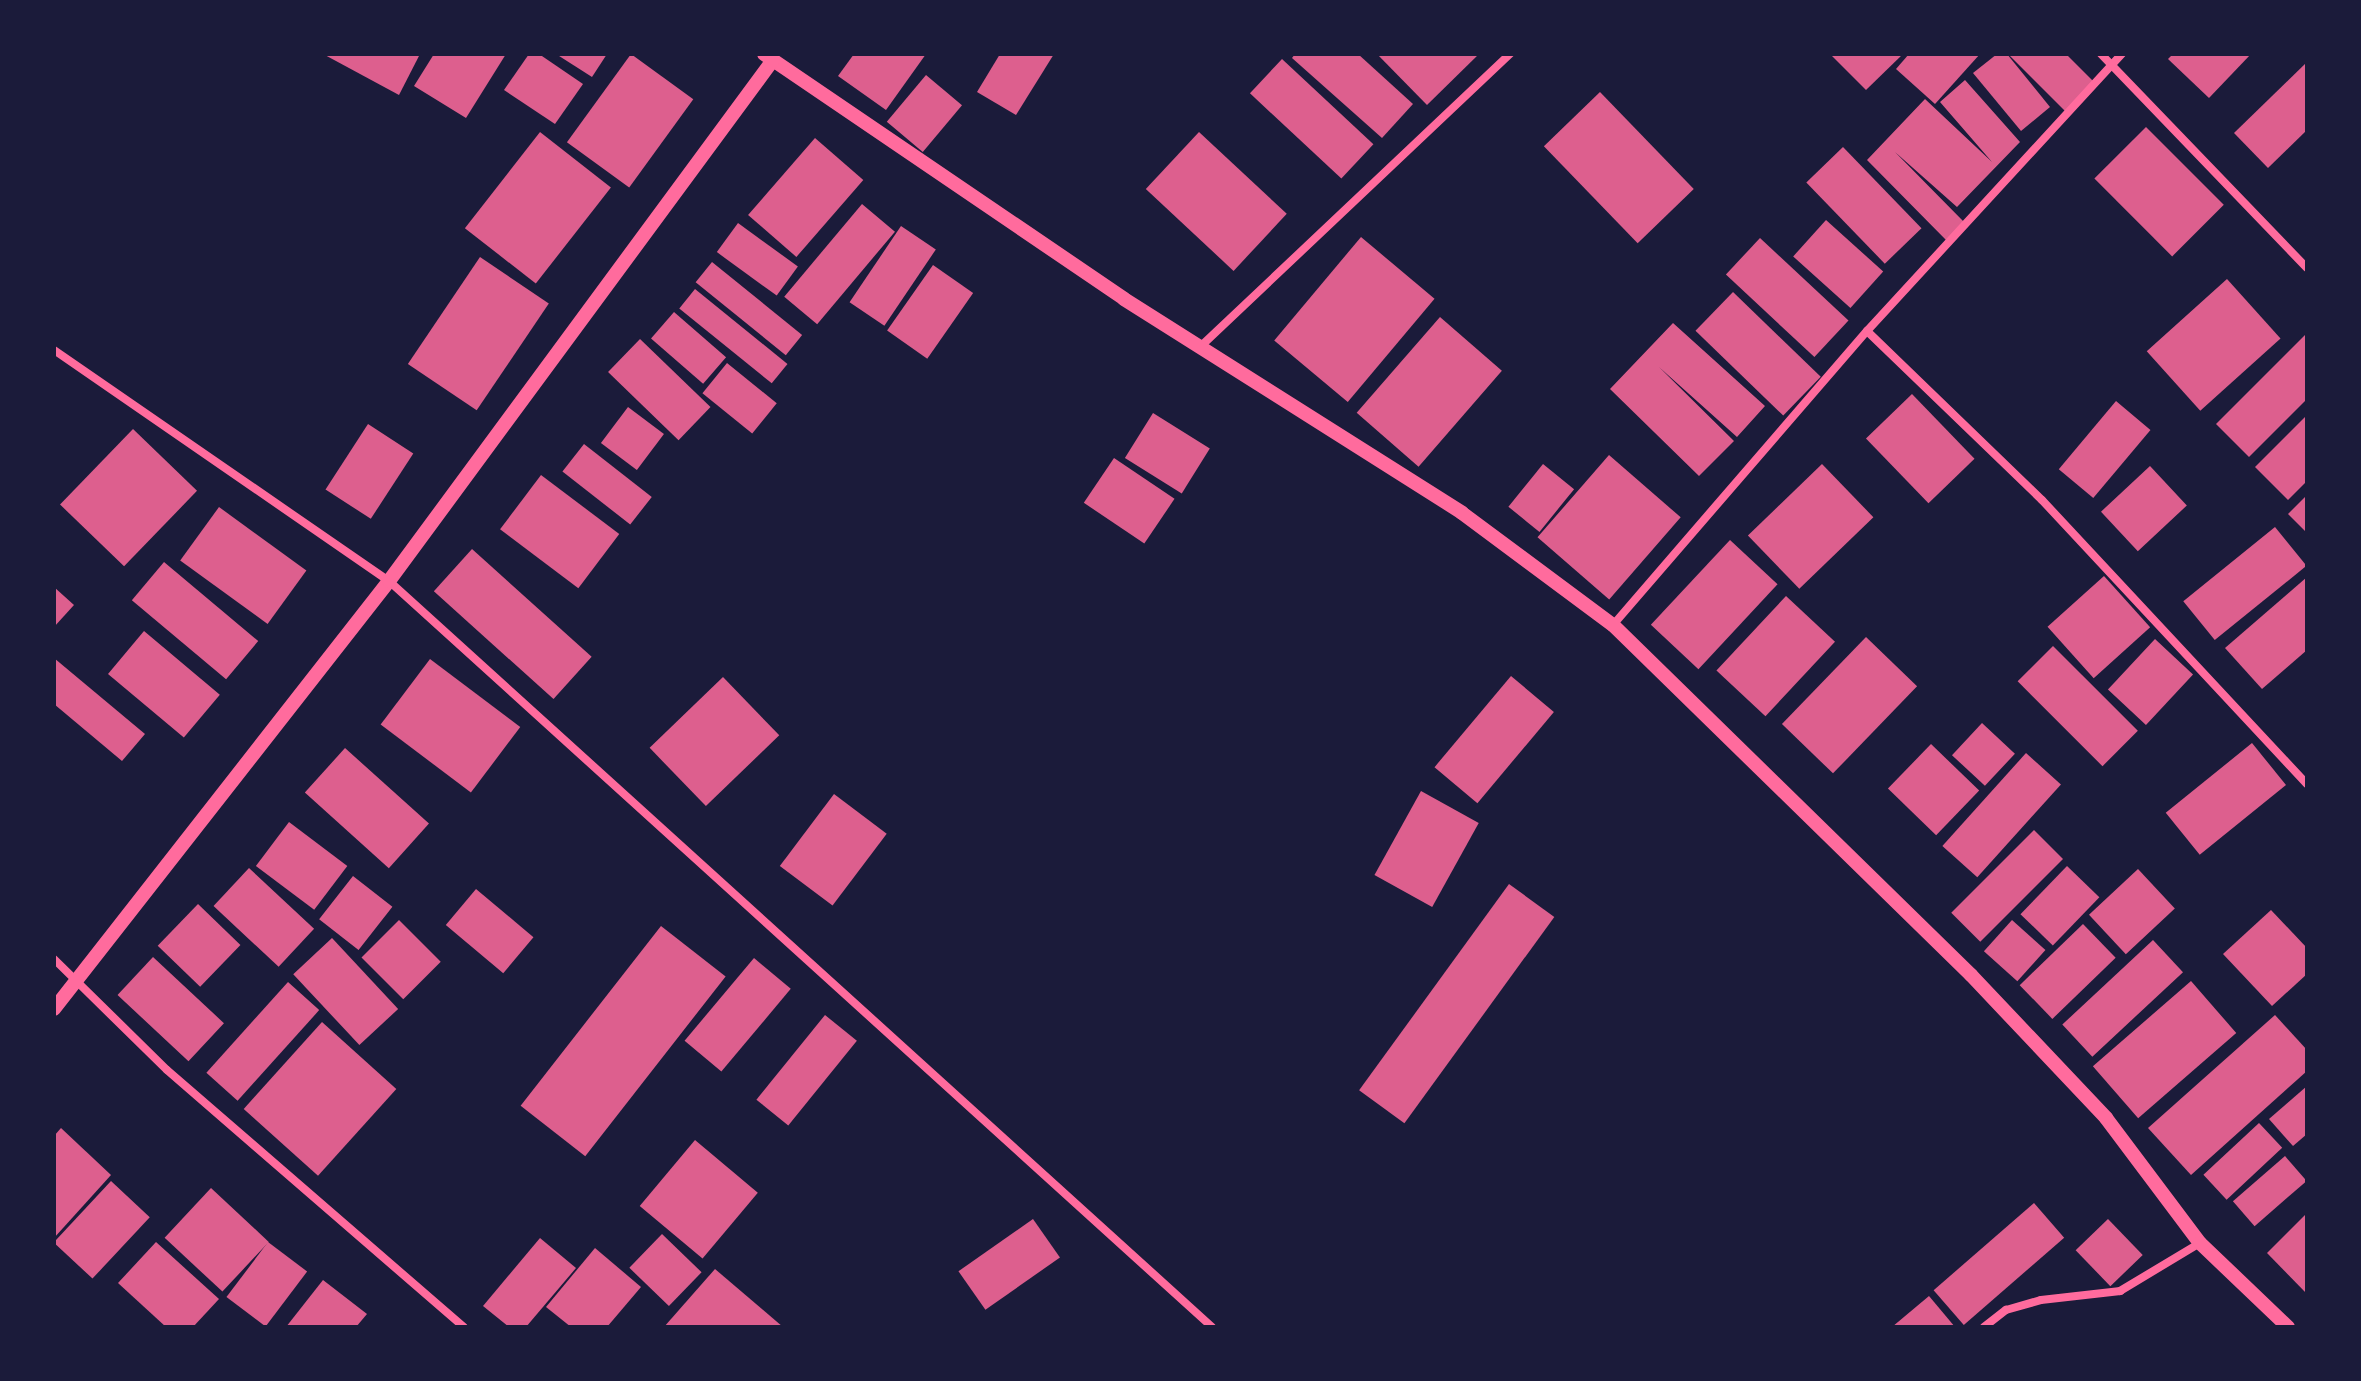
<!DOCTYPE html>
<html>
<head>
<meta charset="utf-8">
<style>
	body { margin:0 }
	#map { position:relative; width:2361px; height:1381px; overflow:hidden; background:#1b1b3a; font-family:Inter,sans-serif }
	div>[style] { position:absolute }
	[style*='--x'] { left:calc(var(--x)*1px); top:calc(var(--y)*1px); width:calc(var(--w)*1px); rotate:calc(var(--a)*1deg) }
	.building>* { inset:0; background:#dd5f8e; transform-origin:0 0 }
	.minor>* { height:8px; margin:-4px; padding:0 4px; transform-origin:4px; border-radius:4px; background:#ff6b9d }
	.tertiary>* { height:14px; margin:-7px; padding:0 7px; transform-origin:7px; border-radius:7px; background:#ff6b9d }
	span { translate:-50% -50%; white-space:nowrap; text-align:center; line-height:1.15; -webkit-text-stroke:8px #1b1b3a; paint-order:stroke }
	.frame { position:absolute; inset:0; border:56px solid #1b1b3a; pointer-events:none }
</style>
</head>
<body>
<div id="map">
	<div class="building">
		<div style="clip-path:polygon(323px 54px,420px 54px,399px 95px)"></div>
		<div style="clip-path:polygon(434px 54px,506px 54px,466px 118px,414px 86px)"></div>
		<div style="clip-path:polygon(529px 54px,539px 54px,583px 84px,555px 124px,504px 90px)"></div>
		<div style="clip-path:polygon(556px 54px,607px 54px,592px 77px)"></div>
		<div style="left:631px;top:54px;width:77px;height:109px;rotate:36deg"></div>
		<div style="clip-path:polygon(854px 54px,926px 54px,886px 110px,838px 76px)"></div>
		<div style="clip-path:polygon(1000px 54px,1054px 54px,1016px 115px,977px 92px)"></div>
		<div style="clip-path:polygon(1295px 54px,1358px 54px,1413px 104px,1382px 138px,1292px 58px)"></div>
		<div style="clip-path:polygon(1377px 54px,1479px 54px,1427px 105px)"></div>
		<div style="clip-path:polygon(1830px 54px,1903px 54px,1866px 90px)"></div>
		<div style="clip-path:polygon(1909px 54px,1980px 54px,1935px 104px,1896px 69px)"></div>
		<div style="clip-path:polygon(1997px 54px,2007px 54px,2050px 107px,2021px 131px,1973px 73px)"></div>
		<div style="clip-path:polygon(2008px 54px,2066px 54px,2094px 82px,2065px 111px)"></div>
		<div style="clip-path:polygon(2173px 54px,2251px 54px,2209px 98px,2168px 59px)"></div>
		<div style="left:1282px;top:59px;width:125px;height:47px;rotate:43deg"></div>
		<div style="clip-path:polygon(2307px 62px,2307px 130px,2268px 168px,2234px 133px)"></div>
		<div style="left:926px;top:75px;width:47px;height:61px;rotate:40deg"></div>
		<div style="clip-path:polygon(1965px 80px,2020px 142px,1957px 207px,1895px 152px,1964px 222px,1946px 240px,1867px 160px,1925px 99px,1992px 162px,1940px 102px)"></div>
		<div style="left:1600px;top:92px;width:135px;height:78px;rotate:46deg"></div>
		<div style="left:2146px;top:127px;width:110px;height:73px;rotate:45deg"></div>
		<div style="left:540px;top:132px;width:90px;height:122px;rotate:38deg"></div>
		<div style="left:1199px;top:132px;width:120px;height:78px;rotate:43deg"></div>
		<div style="left:815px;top:138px;width:64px;height:102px;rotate:41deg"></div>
		<div style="left:1843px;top:147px;width:113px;height:51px;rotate:46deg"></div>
		<div style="left:862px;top:204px;width:43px;height:121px;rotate:40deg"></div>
		<div style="left:1826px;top:220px;width:77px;height:49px;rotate:42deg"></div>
		<div style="left:738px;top:223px;width:74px;height:36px;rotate:36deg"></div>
		<div style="left:901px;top:226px;width:42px;height:92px;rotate:34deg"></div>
		<div style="left:1361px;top:237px;width:96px;height:135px;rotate:40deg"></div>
		<div style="left:1760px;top:238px;width:121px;height:50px;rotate:43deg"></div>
		<div style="left:480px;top:257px;width:83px;height:129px;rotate:34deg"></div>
		<div style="left:712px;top:262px;width:116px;height:26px;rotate:39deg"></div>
		<div style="left:933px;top:265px;width:49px;height:80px;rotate:35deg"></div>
		<div style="left:2227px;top:279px;width:80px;height:108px;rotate:48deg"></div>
		<div style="left:695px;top:289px;width:119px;height:25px;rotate:39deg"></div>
		<div style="left:1733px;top:292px;width:122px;height:54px;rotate:44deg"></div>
		<div style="left:674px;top:312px;width:69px;height:35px;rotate:41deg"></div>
		<div style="left:1440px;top:317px;width:82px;height:127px;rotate:41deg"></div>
		<div style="clip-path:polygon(1673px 323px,1765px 406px,1737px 437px,1659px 367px,1734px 441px,1699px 476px,1610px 389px)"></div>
		<div style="clip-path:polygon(2307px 333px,2307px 399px,2249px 457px,2216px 424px)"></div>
		<div style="left:640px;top:339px;width:98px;height:46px;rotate:44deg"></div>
		<div style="left:727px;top:363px;width:64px;height:39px;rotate:39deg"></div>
		<div style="left:1912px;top:394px;width:90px;height:64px;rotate:46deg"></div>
		<div style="left:2116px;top:401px;width:45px;height:89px;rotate:40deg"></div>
		<div style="left:628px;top:407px;width:45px;height:45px;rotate:37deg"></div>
		<div style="left:1153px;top:413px;width:67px;height:53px;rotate:32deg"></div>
		<div style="clip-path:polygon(2307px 415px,2307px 481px,2288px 500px,2255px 467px)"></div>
		<div style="left:368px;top:424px;width:54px;height:78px;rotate:33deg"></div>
		<div style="left:133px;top:429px;width:89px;height:105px;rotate:44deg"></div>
		<div style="left:584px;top:444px;width:86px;height:35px;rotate:38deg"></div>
		<div style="left:1609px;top:455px;width:95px;height:109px;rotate:41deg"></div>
		<div style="left:1114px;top:458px;width:73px;height:54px;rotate:34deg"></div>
		<div style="left:1543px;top:464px;width:40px;height:55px;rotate:39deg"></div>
		<div style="left:1822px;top:464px;width:74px;height:103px;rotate:46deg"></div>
		<div style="left:2150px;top:466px;width:54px;height:67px;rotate:47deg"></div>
		<div style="left:541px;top:475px;width:98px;height:68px;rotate:37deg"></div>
		<div style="clip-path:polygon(2307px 495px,2307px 533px,2288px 514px)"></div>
		<div style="left:219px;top:507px;width:108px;height:66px;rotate:36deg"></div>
		<div style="left:2275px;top:527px;width:50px;height:118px;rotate:51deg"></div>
		<div style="left:1730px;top:540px;width:65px;height:116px;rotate:43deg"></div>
		<div style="left:472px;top:549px;width:161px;height:57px;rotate:42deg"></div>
		<div style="left:164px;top:562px;width:123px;height:50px;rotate:40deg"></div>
		<div style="left:2104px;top:576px;width:69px;height:76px;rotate:48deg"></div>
		<div style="clip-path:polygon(2307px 577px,2307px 650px,2262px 689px,2225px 648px)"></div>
		<div style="clip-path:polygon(54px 587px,74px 605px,54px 627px)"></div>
		<div style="left:1786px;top:596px;width:67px;height:102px;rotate:43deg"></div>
		<div style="left:144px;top:631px;width:99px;height:56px;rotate:40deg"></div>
		<div style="left:1866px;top:637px;width:71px;height:121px;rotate:44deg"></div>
		<div style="left:2155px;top:639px;width:52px;height:69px;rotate:43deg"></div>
		<div style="left:2053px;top:646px;width:120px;height:50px;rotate:45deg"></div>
		<div style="clip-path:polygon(54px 658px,145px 734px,122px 761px,54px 704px)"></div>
		<div style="left:430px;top:659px;width:113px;height:82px;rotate:37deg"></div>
		<div style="left:1511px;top:676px;width:56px;height:119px;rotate:40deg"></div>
		<div style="left:723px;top:677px;width:81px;height:102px;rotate:46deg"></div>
		<div style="left:1982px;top:723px;width:45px;height:44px;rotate:43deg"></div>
		<div style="left:2252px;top:743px;width:54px;height:111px;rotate:51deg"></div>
		<div style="left:1931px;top:744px;width:67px;height:62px;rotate:44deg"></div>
		<div style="left:345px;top:748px;width:113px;height:60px;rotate:42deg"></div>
		<div style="left:2026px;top:753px;width:47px;height:125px;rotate:42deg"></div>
		<div style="left:1421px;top:791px;width:66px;height:96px;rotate:29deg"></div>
		<div style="left:834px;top:794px;width:66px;height:90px;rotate:37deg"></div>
		<div style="left:289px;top:822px;width:73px;height:55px;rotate:37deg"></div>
		<div style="left:2034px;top:830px;width:41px;height:117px;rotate:45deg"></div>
		<div style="left:2067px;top:866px;width:45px;height:67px;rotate:44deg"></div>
		<div style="left:249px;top:868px;width:89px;height:52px;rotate:43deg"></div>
		<div style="left:2138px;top:869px;width:54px;height:67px;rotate:47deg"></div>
		<div style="left:353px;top:876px;width:50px;height:55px;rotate:38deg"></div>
		<div style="left:1509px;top:884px;width:56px;height:255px;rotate:36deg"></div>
		<div style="left:476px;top:889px;width:75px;height:47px;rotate:40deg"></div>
		<div style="left:198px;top:904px;width:59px;height:58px;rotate:44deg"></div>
		<div style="clip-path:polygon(2271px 910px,2307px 948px,2307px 974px,2272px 1006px,2223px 954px)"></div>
		<div style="left:399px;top:920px;width:59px;height:53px;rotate:45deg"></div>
		<div style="left:2012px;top:920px;width:45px;height:42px;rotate:42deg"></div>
		<div style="left:2083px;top:924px;width:47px;height:88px;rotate:46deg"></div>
		<div style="left:661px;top:926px;width:82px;height:228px;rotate:38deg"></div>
		<div style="left:332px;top:938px;width:97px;height:53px;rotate:47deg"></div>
		<div style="left:2153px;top:940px;width:44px;height:124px;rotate:47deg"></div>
		<div style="left:153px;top:957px;width:97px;height:52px;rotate:43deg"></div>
		<div style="left:754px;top:958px;width:48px;height:108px;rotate:40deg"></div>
		<div style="left:2191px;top:981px;width:69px;height:130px;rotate:49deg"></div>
		<div style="left:288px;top:982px;width:42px;height:122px;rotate:42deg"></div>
		<div style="left:825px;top:1015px;width:41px;height:109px;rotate:39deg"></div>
		<div style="clip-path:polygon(2275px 1015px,2307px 1050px,2307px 1071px,2191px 1175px,2148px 1128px)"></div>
		<div style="left:322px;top:1022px;width:100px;height:117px;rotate:42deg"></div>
		<div style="clip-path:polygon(2307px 1086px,2307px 1134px,2293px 1146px,2269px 1119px)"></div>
		<div style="left:2259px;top:1123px;width:34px;height:76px;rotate:47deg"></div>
		<div style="clip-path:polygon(61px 1128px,111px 1175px,54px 1238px,54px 1136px)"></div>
		<div style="left:695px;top:1140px;width:82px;height:86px;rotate:40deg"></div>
		<div style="left:2285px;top:1156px;width:33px;height:69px;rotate:49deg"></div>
		<div style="left:111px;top:1181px;width:53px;height:84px;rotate:43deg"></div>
		<div style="left:211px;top:1188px;width:79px;height:68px;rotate:43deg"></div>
		<div style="left:2034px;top:1203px;width:46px;height:133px;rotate:49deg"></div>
		<div style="clip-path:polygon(2305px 1215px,2307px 1217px,2307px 1294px,2267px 1253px)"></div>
		<div style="left:1033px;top:1219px;width:47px;height:91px;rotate:55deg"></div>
		<div style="left:2108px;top:1219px;width:50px;height:45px;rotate:46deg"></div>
		<div style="left:662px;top:1234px;width:55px;height:47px;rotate:44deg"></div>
		<div style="clip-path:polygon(540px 1238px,576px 1268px,526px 1327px,509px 1327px,483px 1306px)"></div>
		<div style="clip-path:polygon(156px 1242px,219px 1299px,193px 1327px,166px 1327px,118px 1283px)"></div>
		<div style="left:268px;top:1242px;width:49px;height:69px;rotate:37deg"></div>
		<div style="clip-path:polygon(595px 1248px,641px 1287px,607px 1327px,571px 1327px,546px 1307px)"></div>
		<div style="clip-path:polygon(715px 1269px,783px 1327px,664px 1327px)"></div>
		<div style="clip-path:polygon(323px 1280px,367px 1314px,356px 1327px,286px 1327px)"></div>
		<div style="clip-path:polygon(1929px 1296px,1955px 1327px,1892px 1327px)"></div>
	</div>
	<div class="minor">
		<div style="--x:2101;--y:54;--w:297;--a:46.1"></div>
		<div style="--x:1867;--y:331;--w:243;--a:44"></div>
		<div style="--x:2042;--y:500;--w:388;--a:47"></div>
		<div style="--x:1200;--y:347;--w:427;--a:-43.4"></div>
		<div style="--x:54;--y:350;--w:407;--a:34.6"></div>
		<div style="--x:389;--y:581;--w:1111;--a:42.19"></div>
		<div style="--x:1613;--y:625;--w:389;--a:-49.2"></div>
		<div style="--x:1867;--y:331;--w:377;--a:-47.4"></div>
		<div style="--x:54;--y:959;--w:158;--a:44.5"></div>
		<div style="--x:167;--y:1070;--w:393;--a:40.9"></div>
		<div style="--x:1984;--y:1327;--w:28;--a:-38"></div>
		<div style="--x:2006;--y:1310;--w:36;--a:-16"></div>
		<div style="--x:2041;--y:1300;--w:80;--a:-6.5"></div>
		<div style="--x:2120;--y:1291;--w:93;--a:-31"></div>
	</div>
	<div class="tertiary">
		<div style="--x:764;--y:54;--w:435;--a:34.2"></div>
		<div style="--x:1124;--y:299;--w:400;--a:32.3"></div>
		<div style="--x:1462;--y:513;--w:188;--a:36.6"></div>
		<div style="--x:1613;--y:625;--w:501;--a:44.35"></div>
		<div style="--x:1971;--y:975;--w:197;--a:46.6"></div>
		<div style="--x:2106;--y:1118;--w:156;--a:53.1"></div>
		<div style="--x:2200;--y:1243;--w:122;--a:43.7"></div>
		<div style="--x:54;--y:1009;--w:544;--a:-51.95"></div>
		<div style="--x:389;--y:581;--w:647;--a:-53.61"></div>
	</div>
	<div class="frame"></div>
</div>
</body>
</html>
